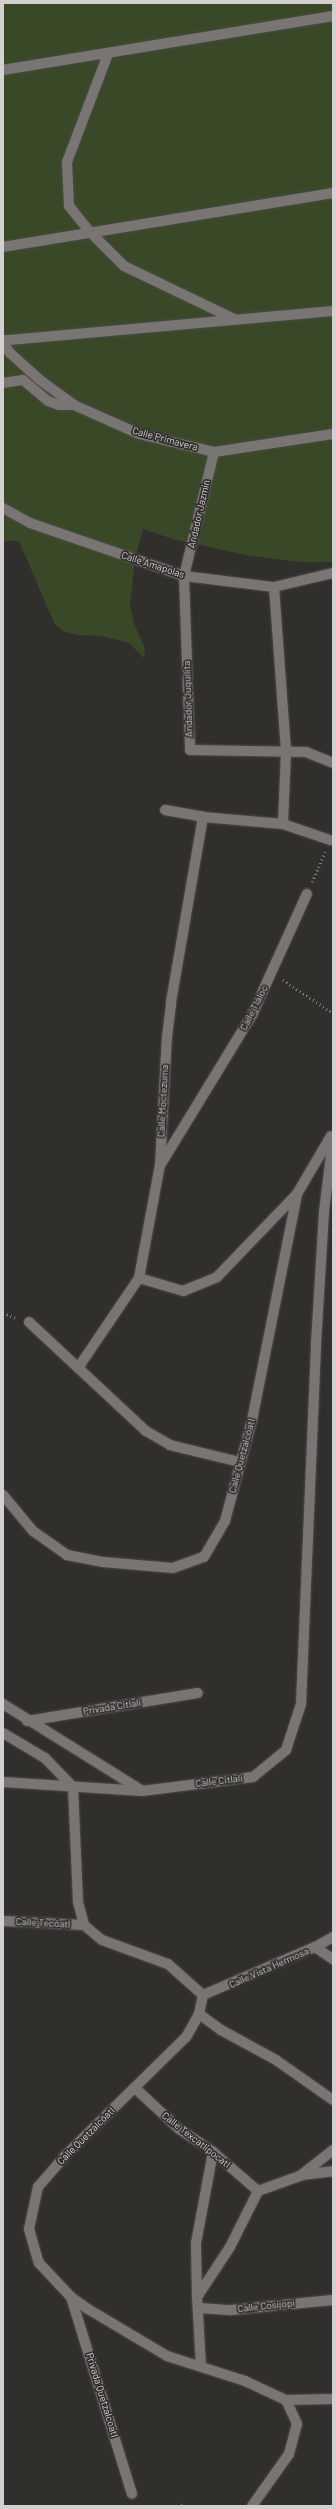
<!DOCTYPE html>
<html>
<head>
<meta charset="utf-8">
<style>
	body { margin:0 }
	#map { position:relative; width:336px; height:2509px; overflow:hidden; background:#312f2c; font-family:Barlow,sans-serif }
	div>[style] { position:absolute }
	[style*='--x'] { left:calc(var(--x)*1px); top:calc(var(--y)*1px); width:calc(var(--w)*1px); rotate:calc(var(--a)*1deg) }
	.green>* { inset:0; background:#394928 }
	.path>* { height:2.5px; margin-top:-1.25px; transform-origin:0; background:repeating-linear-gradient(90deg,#817f7d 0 1px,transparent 0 4px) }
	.roads { filter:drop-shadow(0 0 1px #4d4b49) drop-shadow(0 0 1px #4d4b49) }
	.service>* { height:10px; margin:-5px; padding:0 5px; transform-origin:5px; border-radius:5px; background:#797573 }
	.minor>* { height:10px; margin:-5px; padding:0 5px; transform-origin:5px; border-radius:5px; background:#797573 }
	.tertiary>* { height:10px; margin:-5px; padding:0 5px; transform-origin:5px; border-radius:5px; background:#797573 }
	span { translate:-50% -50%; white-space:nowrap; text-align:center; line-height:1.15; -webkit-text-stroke:3.5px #312f2c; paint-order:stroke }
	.street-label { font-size:10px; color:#d2d1cf }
	.frame { position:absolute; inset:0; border:4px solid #d2d1cf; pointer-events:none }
</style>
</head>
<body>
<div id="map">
	<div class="green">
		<div style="clip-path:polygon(3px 3px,333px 3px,333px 562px,300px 562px,251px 556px,176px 540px,143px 529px,135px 559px,130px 605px,134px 624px,145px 648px,144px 658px,129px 643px,102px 636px,77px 635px,63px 631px,55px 625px,19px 541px,3px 541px)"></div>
	</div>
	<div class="path">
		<div style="--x:312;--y:882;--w:33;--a:-67"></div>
		<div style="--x:283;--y:980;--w:60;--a:33.4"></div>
		<div style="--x:3;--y:1313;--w:15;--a:20"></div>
		<div style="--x:181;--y:2504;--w:4;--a:34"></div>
	</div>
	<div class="roads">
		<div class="service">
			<div style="--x:27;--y:1721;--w:173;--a:-9.3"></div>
		</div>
		<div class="minor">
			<div style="--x:108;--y:54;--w:116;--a:110.8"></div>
			<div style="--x:67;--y:162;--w:44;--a:87.4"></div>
			<div style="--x:69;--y:206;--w:32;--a:51"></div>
			<div style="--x:89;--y:231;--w:49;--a:45"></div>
			<div style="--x:124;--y:266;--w:124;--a:25.7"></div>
			<div style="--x:3;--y:70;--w:334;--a:-9.3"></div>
			<div style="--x:3;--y:247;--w:334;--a:-9.3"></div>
			<div style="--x:333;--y:311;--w:328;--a:174.9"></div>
			<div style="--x:6;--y:340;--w:6;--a:99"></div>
			<div style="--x:5;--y:346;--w:9;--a:54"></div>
			<div style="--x:10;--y:353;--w:40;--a:42"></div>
			<div style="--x:40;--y:380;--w:42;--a:36.3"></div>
			<div style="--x:74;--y:405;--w:71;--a:24"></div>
			<div style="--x:139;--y:434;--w:77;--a:13.5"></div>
			<div style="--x:214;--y:452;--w:120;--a:-8.6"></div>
			<div style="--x:3;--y:383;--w:20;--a:-9"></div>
			<div style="--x:23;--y:380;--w:33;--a:40"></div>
			<div style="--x:48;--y:401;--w:12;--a:20"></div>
			<div style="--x:59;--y:405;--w:15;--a:0"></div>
			<div style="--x:214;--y:452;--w:128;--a:103.6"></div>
			<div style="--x:184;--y:576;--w:174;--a:88"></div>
			<div style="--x:190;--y:750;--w:116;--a:1"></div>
			<div style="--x:306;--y:752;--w:29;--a:22"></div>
			<div style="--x:3;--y:508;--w:31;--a:29"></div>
			<div style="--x:30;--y:523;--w:163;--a:19"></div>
			<div style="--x:184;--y:576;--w:91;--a:7"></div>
			<div style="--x:274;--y:587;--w:61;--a:-13.3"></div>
			<div style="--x:274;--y:587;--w:165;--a:85.8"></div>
			<div style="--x:286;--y:752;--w:72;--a:92.4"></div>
			<div style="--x:165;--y:810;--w:39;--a:10"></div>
			<div style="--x:203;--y:817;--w:80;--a:5"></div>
			<div style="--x:283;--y:824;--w:50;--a:18.8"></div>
			<div style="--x:161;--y:1164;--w:175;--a:-58.6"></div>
			<div style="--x:252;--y:1015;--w:133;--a:-65.6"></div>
			<div style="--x:139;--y:1278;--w:46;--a:16.5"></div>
			<div style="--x:183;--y:1291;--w:37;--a:-22"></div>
			<div style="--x:217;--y:1277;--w:115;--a:-46.1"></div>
			<div style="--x:29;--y:1322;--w:160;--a:43"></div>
			<div style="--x:146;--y:1431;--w:28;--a:30"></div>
			<div style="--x:170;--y:1445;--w:72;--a:13.7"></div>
			<div style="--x:78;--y:1368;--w:109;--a:-55.9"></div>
			<div style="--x:139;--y:1278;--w:115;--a:-79.5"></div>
			<div style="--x:160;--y:1165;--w:128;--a:-86.9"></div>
			<div style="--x:167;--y:1037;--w:35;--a:-83"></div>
			<div style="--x:171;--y:1002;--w:188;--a:-80.2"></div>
			<div style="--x:3;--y:1495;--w:47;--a:50.2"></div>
			<div style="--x:33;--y:1531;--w:42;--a:35.2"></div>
			<div style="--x:67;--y:1555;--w:37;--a:11"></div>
			<div style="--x:103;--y:1562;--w:70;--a:4.9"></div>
			<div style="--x:173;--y:1568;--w:33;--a:-20"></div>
			<div style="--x:204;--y:1557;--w:42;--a:-59.7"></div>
			<div style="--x:225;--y:1521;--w:105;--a:-75"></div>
			<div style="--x:252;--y:1420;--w:230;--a:-78.7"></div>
			<div style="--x:297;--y:1194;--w:67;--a:-59.6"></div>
			<div style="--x:3;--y:1704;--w:163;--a:31.9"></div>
			<div style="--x:3;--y:1782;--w:139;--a:3.7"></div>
			<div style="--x:142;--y:1791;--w:112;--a:-7.2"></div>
			<div style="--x:253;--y:1777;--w:43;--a:-39.3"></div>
			<div style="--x:286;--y:1750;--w:48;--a:-71.9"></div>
			<div style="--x:301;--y:1704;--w:361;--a:-87.6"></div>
			<div style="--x:316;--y:1343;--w:131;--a:-86.5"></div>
			<div style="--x:324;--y:1212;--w:74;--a:-83"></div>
			<div style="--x:3;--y:1921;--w:81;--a:2.8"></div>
			<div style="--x:315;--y:1947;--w:21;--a:-29"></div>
			<div style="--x:203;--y:1995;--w:122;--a:-23.2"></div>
			<div style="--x:315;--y:1947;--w:22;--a:34"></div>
			<div style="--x:199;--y:2014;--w:27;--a:36"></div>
			<div style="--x:221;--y:2030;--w:63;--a:28.6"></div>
			<div style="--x:276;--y:2060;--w:70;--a:35.1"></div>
			<div style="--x:135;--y:2088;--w:59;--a:42.9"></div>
			<div style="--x:178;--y:2128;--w:42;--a:34.4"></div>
			<div style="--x:213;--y:2152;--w:60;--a:40.9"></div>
			<div style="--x:302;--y:2175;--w:31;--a:-7"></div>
			<div style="--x:71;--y:2297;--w:206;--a:72.8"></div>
			<div style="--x:197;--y:2297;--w:54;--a:-91.1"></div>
			<div style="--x:196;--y:2243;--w:93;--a:-79.4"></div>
			<div style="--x:199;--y:2308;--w:32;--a:4"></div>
			<div style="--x:231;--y:2310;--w:102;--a:-5.6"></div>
			<div style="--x:201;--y:2366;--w:69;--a:-93.3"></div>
			<div style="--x:197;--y:2297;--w:60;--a:-56.6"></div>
			<div style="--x:230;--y:2247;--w:63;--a:-63.4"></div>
			<div style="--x:258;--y:2191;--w:45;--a:-19.7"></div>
			<div style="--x:300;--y:2176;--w:42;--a:-38.2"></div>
			<div style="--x:286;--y:2400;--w:47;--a:-1.2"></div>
		</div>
		<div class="tertiary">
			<div style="--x:3;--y:1733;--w:49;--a:30.8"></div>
			<div style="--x:45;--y:1758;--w:40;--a:46"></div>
			<div style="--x:73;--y:1787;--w:115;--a:87.5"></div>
			<div style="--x:78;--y:1902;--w:24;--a:75"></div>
			<div style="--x:84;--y:1925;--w:23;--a:40"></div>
			<div style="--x:102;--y:1940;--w:70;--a:20"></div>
			<div style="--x:168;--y:1964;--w:47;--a:41.5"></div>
			<div style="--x:203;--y:1995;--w:19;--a:102"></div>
			<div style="--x:199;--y:2014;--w:26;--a:119"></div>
			<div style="--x:186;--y:2037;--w:170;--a:135.5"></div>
			<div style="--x:65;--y:2156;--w:41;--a:131.1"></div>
			<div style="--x:38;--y:2187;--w:43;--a:102.1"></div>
			<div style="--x:29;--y:2229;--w:35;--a:74"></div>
			<div style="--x:39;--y:2263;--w:47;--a:46.7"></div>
			<div style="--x:71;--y:2297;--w:21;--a:35"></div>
			<div style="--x:88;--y:2309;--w:92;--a:30.7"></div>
			<div style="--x:167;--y:2356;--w:82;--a:17.8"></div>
			<div style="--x:245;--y:2381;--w:45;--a:24.9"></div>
			<div style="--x:286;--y:2400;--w:26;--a:65"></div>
			<div style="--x:297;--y:2424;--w:31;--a:105"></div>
			<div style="--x:289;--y:2454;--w:64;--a:125.4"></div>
		</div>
	</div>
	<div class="street-label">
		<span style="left:165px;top:439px;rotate:15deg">Calle Primavera</span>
		<span style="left:199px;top:514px;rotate:-77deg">Andador Jazmín</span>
		<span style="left:153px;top:565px;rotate:18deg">Calle Amapolas</span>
		<span style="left:188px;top:699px;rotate:-92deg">Andador Juquilita</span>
		<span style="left:254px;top:1008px;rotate:-63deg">Calle Tláloc</span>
		<span style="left:163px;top:1101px;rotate:-87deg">Calle Moctezuma</span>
		<span style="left:242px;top:1456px;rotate:-75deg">Calle Quetzalcóatl</span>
		<span style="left:112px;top:1707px;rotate:-9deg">Privada Citlali</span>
		<span style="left:219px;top:1781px;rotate:-7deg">Calle Citlali</span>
		<span style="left:43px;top:1923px;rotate:3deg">Calle Tecóatl</span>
		<span style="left:269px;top:1968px;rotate:-24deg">Calle Vista Hermosa</span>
		<span style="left:86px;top:2136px;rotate:-45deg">Calle Quetzalcóatl</span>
		<span style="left:196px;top:2140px;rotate:38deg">Calle Texcatlipocatl</span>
		<span style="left:266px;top:2306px;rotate:-6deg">Calle Cosijopí</span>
		<span style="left:102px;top:2395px;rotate:73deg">Privada Quetzalcoatl</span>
	</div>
	<div class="frame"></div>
</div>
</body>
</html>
